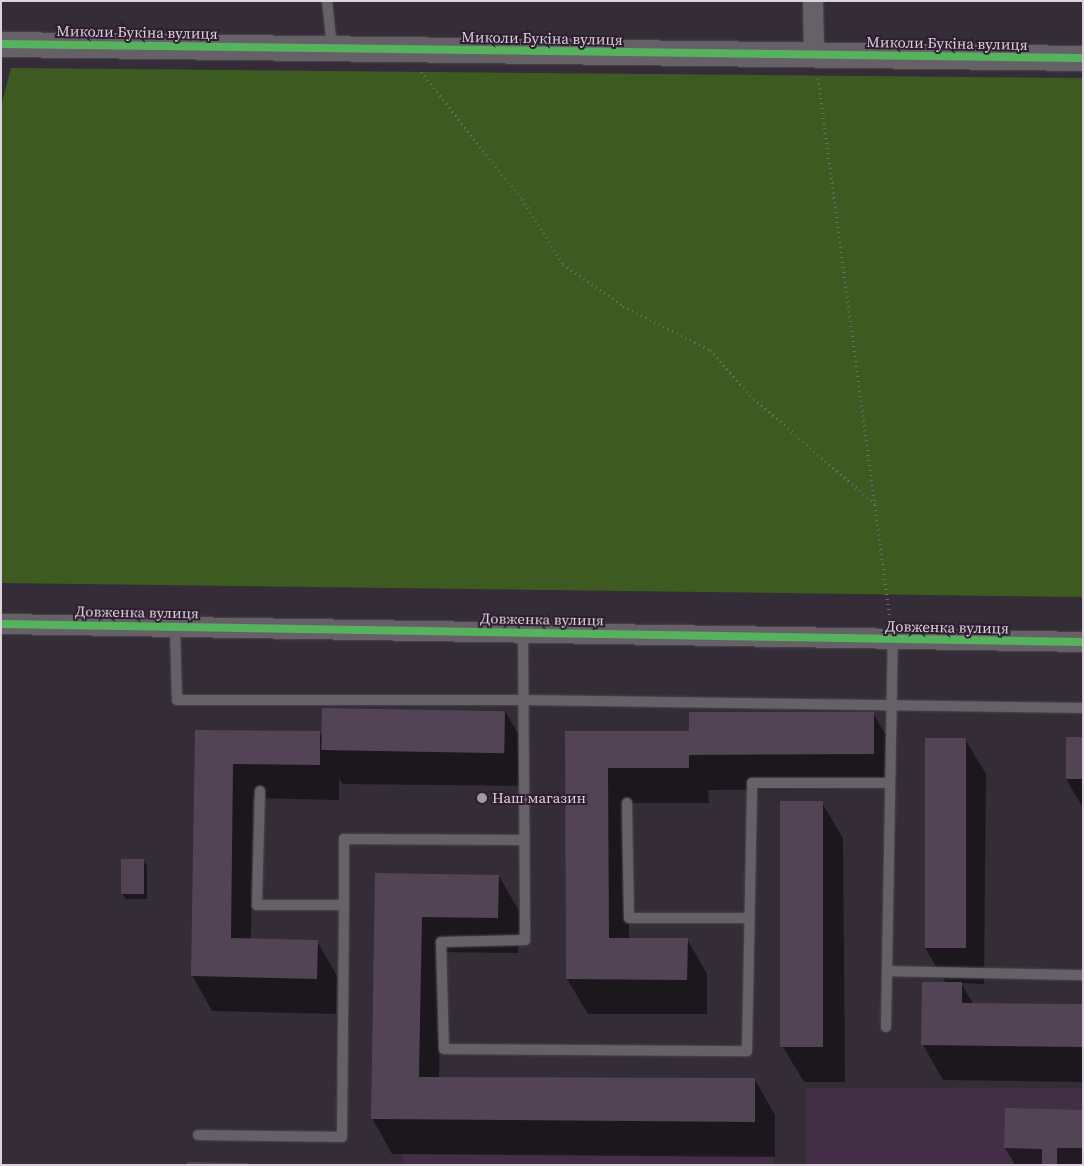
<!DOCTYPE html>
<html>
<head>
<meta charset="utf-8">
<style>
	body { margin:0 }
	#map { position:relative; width:1084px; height:1166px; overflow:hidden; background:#342c36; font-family:"Source Serif 4",serif }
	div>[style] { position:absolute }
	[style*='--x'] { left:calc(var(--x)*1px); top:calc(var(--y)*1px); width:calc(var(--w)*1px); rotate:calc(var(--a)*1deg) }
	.built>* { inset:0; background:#432f45; transform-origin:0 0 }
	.green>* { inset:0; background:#3d5b20 }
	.shadow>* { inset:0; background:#0007 }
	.building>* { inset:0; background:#524455; transform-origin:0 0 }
	.path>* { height:3px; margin-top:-1.5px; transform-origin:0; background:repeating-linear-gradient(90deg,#706b72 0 1px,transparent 0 5px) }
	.roads { filter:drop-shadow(0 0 1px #4e474f) drop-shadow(0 0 1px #4e474f) }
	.service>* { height:10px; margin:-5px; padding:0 5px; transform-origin:5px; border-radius:5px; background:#666067 }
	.minor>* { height:20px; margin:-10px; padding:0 10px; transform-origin:10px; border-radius:10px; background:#666067 }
	.tertiary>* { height:25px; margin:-12.5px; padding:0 12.5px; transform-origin:12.5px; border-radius:12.5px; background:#666067 }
	.cycleway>* { height:8px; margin:-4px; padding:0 4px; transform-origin:4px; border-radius:4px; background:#56b35d }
	.dots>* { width:14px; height:14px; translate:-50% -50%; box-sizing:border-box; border:2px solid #2e1e30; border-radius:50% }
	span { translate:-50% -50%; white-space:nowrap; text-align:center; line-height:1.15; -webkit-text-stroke:4px #2e1e30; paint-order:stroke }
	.street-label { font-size:15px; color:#ddd3de }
	.poi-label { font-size:15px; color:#ddd3de }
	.left { translate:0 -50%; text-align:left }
	.frame { position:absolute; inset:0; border:2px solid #ddd3de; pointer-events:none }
</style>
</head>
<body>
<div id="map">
	<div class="built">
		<div style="left:806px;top:1088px;width:277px;height:77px"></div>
		<div style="left:774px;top:1154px;width:11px;height:371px;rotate:90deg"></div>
	</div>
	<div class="green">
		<div style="clip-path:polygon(11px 68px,1083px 78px,1083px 597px,1px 583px,1px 106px)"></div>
	</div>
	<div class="shadow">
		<div style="clip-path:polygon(505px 711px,525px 746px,525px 786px,343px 784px,339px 779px,339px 800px,253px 798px,251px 939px,317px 941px,337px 976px,336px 1014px,212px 1011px,192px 975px,196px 731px,319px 732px,323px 738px)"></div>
		<div style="clip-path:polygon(873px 713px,893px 748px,893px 789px,708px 790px,709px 803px,628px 803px,629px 940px,687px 939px,707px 974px,707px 1014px,588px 1014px,567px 979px,567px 732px,690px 732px)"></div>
		<div style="clip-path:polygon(1083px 738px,1083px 808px,1066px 779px)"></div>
		<div style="clip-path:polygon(965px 739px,986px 774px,984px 984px,961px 983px,973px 1004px,1083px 1005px,1083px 1082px,943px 1080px,923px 1045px,946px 983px,925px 948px)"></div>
		<div style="clip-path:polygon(822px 803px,843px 838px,845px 1082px,804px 1082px,783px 1047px)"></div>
		<div style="clip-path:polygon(143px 860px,147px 866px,147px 899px,126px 899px,122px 894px)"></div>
		<div style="clip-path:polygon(376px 874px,499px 876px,519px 911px,518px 953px,441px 952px,439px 1078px,755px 1080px,775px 1115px,775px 1157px,392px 1154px,372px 1118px)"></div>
		<div style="clip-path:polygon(1083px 1111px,1083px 1165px,1015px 1165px,1005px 1148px)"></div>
	</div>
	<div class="building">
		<div style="left:322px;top:708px;width:183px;height:42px;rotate:1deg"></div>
		<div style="clip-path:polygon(689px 712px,874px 712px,874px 754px,689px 755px,689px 768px,608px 768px,609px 938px,688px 938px,687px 980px,566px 979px,565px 731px,689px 731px)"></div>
		<div style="clip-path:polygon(195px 730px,320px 731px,320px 765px,233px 764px,231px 938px,318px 940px,317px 979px,191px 976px)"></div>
		<div style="left:1066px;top:737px;width:17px;height:42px"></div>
		<div style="left:925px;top:738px;width:41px;height:210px"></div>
		<div style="left:823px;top:801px;width:246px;height:43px;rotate:90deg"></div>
		<div style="left:121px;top:859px;width:23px;height:35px"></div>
		<div style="clip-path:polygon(375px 873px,499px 875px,498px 918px,422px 917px,419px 1077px,755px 1078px,755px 1122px,371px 1119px)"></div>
		<div style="clip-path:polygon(922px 982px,962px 982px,962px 1003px,1083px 1004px,1083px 1047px,921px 1045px)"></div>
		<div style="clip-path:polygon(1005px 1108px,1083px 1110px,1083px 1148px,1057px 1148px,1057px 1165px,1042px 1165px,1042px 1149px,1004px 1148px)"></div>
		<div style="clip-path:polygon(187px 1162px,249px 1163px,249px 1165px,187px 1165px)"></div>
	</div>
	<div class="path">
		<div style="--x:421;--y:72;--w:162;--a:51.5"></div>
		<div style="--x:522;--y:199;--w:77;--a:57.8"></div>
		<div style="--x:563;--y:264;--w:73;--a:35"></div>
		<div style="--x:623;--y:306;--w:97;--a:26.8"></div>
		<div style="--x:710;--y:350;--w:60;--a:48.4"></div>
		<div style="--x:750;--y:395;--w:167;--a:41.1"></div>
		<div style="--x:818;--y:78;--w:546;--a:82.42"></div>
	</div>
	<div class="roads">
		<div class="service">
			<div style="--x:327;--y:1;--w:46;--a:83.8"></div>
			<div style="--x:175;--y:627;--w:73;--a:88.4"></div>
			<div style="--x:177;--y:700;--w:347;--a:0"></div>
			<div style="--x:524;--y:700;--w:559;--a:0.82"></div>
			<div style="--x:523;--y:633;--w:307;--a:89.6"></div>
			<div style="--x:525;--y:940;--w:84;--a:178.6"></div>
			<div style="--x:441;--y:942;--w:107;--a:88.4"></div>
			<div style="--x:444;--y:1049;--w:303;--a:0.4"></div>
			<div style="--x:747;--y:1051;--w:268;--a:-88.9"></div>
			<div style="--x:752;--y:783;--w:138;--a:0"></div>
			<div style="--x:627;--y:803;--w:115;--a:89"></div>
			<div style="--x:629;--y:918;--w:121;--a:0"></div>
			<div style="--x:344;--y:905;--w:66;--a:-90"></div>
			<div style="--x:344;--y:839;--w:180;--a:0.3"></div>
			<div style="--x:887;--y:971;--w:196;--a:1.2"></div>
			<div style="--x:886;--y:1027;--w:387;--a:-89"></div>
			<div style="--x:198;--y:1135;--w:144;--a:0.8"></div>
			<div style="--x:342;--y:1137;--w:232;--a:-89.5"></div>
			<div style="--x:344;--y:905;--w:87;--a:180"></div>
			<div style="--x:257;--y:905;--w:114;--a:-88.5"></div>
		</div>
		<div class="minor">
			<div style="--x:813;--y:1;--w:54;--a:88.9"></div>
			<div style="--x:1;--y:624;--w:1082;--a:0.95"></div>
		</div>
		<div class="tertiary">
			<div style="--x:1;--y:44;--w:1082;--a:0.74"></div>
		</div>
	</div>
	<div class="cycleway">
		<div style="--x:1;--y:44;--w:1082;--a:0.74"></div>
		<div style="--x:1;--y:624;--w:1082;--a:0.95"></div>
	</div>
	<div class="dots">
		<div style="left:482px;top:798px;background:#a299a3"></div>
	</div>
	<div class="street-label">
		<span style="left:137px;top:32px;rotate:1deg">Миколи Букіна вулиця</span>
		<span style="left:542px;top:38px;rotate:1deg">Миколи Букіна вулиця</span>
		<span style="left:947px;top:43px;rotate:1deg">Миколи Букіна вулиця</span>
		<span style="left:137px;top:612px;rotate:1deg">Довженка вулиця</span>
		<span style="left:542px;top:619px;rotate:1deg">Довженка вулиця</span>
		<span style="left:947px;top:627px;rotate:1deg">Довженка вулиця</span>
	</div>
	<div class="poi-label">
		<span class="left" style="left:492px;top:798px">Наш магазин</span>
	</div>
	<div class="frame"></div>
</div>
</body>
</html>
